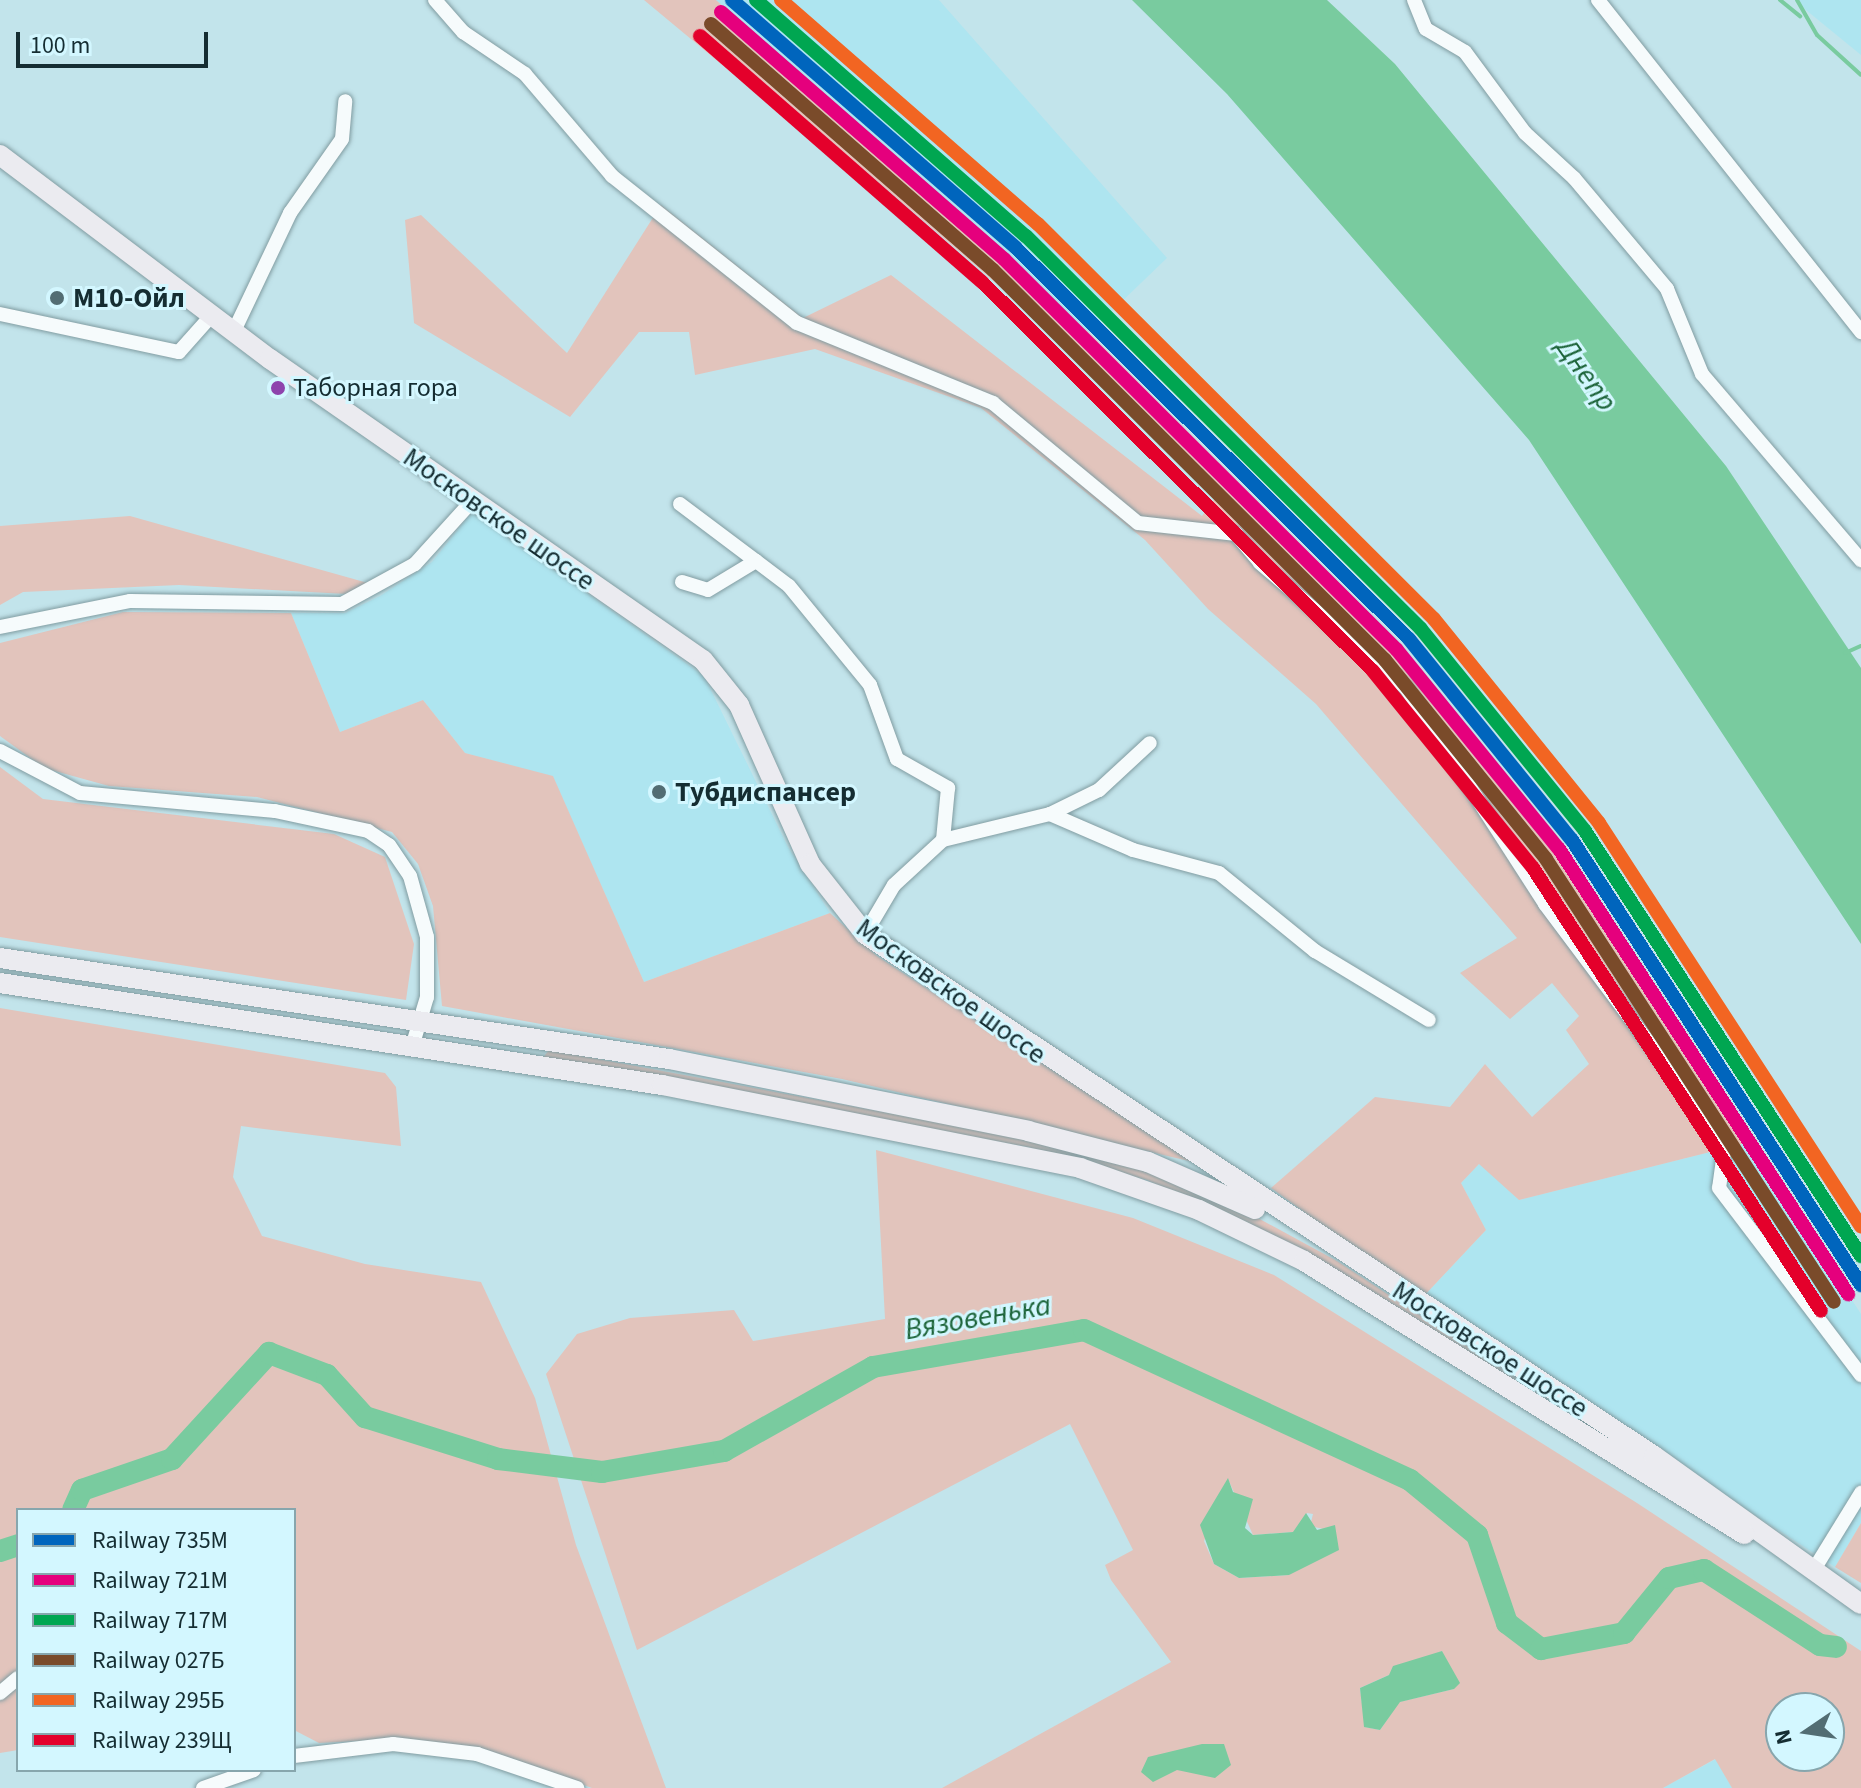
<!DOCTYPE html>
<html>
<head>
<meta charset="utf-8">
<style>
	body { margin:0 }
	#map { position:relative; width:1861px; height:1788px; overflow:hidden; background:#c2e4eb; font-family:"Source Sans 3",sans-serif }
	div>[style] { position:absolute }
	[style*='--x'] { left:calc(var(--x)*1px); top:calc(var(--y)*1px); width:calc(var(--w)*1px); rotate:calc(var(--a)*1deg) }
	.built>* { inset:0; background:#aee5f0 }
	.green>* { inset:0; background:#e2c4bc }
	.water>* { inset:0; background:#79cb9f }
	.stream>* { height:4px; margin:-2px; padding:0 2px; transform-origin:2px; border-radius:2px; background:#79cb9f }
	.river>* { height:22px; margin:-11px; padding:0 11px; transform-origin:11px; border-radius:11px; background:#79cb9f }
	.roads { filter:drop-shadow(0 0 2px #819ca1) drop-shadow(0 0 2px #819ca1) }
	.minor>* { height:14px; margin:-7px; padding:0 7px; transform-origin:7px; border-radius:7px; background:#f6fbfc }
	.primary>* { height:20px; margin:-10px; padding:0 10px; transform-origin:10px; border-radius:10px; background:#ebebf0 }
	.rail-1>* { height:14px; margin:-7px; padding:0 7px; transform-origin:7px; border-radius:7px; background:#0065bd }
	.rail-2>* { height:14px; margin:-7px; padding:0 7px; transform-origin:7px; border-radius:7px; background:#e5007d }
	.rail-3>* { height:14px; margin:-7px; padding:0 7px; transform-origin:7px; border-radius:7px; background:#00a651 }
	.rail-4>* { height:14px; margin:-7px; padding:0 7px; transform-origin:7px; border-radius:7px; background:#7a4b2a }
	.rail-5>* { height:14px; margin:-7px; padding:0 7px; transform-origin:7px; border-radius:7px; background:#f26522 }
	.rail-6>* { height:14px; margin:-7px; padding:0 7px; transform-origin:7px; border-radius:7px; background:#e4002b }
	.dots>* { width:22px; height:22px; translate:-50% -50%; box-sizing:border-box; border:4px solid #d3f7ff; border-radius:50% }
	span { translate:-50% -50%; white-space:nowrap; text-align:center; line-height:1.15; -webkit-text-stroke:6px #d3f7ff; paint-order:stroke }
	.bus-label { font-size:26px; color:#152d32 }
	.left { translate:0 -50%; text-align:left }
	.poi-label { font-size:28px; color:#152d32; font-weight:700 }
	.street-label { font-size:28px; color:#152d32 }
	.water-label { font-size:30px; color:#1c6439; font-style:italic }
	.legend { position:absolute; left:16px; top:1508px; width:280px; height:264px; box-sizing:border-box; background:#d3f7ff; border:2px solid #87a6ad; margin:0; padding:10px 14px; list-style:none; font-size:24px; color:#152d32 }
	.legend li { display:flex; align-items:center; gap:16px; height:40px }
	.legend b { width:40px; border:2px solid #87a6ad }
	.north { position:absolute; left:1765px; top:1692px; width:80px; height:80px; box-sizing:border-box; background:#d3f7ff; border:2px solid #87a6ad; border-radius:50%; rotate:257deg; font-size:22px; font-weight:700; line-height:32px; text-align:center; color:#152d32 }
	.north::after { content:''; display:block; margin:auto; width:28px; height:36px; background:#526d73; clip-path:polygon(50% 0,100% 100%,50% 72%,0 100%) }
	.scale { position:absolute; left:16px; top:32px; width:192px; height:36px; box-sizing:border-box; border:4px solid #152d32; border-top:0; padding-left:10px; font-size:24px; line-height:28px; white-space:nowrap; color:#152d32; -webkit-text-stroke:6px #d3f7ff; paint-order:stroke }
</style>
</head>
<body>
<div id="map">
	<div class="built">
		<div style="clip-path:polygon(716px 0,939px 0,1167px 258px,1089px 333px)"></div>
		<div style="clip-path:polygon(1861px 0,1861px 55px,1795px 1px,1795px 0)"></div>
		<div style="clip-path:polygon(472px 512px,704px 676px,788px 847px,830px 913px,644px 982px,553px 777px,465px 753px,423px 700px,340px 732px,291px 613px,345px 613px,380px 596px,432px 562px)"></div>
		<div style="clip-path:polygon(1750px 1142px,1861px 1314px,1861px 1523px,1835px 1567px,1422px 1298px,1486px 1230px,1461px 1183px,1480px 1163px,1519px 1200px)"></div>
		<div style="clip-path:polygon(1716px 1759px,1732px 1788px,1663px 1788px)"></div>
	</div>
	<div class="green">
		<div style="clip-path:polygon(644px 0,716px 0,1089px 333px,1277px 521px,1403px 651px,1550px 836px,1750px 1142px,1519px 1200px,1479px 1164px,1461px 1183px,1486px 1230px,1422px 1298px,1271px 1188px,1375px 1097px,1450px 1107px,1485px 1064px,1532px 1117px,1589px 1064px,1566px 1030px,1579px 1016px,1552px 983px,1510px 1019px,1460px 973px,1517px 938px,1316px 704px,1208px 609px,1145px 540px,981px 408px,815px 349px,695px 375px,689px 332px,639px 332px,570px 417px,414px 323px,405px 220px,421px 215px,567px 353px,661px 205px,803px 318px,891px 275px,1202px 516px,1219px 493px,1075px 351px,862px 168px,815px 142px)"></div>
		<div style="clip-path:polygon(130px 516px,375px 585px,346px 594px,179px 585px,23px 592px,0 605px,0 526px)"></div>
		<div style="clip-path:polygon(123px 612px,291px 613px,340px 732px,423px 700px,465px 753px,553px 776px,644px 982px,830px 913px,877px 956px,1193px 1162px,842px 1079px,442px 1006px,433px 906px,418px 864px,392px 832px,257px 797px,109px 786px,44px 768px,0 736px,0 643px)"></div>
		<div style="clip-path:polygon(0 767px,43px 799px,334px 834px,385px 857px,414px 944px,406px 1000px,0 937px)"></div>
		<div style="clip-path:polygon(0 1008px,385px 1073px,396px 1087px,401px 1146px,241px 1126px,233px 1177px,262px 1236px,365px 1264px,481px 1282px,535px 1398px,576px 1545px,666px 1788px,592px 1788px,481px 1748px,398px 1739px,319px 1743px,294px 1730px,294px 1510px,18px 1510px,18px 1750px,0 1753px)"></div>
		<div style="clip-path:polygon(549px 1050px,1029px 1139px,1146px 1171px,1245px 1211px,1337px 1261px,1651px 1466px,1290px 1244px,1147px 1180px,1028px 1147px,542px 1059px)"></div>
		<div style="clip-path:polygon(evenodd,876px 1150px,1133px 1218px,1274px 1275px,1637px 1503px,1861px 1651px,1861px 1788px,1732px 1788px,1715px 1759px,1663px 1788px,942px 1788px,1171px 1662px,1111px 1580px,1105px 1565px,1133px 1550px,1070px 1424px,637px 1650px,546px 1374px,577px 1334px,630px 1318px,734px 1310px,753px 1341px,885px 1319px,876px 1150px,1228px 1479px,1253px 1535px,1294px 1532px,1307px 1513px,1313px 1514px,1310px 1526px,1328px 1530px,1289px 1575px,1239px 1578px,1214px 1564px,1204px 1541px,1228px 1479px,876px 1150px,1442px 1651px,1454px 1689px,1399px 1702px,1380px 1730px,1365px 1727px,1360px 1688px,1442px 1651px,876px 1150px,1781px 1708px,1829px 1708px,1829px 1756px,1781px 1756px,1781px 1708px)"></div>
		<div style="clip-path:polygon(1861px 1523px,1861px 1583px,1835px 1567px)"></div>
	</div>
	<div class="water">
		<div style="clip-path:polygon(1132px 0,1327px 0,1395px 64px,1726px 466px,1861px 668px,1861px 944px,1529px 440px,1227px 94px)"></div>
		<div style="clip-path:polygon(1228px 1478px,1233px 1492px,1253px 1499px,1245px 1528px,1253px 1535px,1293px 1532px,1306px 1513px,1317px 1530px,1335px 1525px,1339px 1550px,1289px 1575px,1239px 1578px,1214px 1564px,1200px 1525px)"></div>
		<div style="clip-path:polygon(1442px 1651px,1460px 1683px,1454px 1689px,1400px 1702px,1380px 1730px,1364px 1727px,1360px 1688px,1389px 1675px,1393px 1666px)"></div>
		<div style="clip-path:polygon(1202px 1744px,1224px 1744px,1231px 1765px,1215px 1778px,1177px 1770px,1153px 1782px,1141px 1772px,1148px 1757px)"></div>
	</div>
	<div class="stream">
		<div style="--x:1780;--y:0;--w:26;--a:39"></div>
		<div style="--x:1797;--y:0;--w:40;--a:60.3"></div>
		<div style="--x:1817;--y:35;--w:59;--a:42.3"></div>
		<div style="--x:1845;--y:653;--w:17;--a:-24"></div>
	</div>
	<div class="river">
		<div style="--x:73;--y:1510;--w:22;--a:-66"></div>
		<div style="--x:82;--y:1490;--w:95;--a:-19"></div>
		<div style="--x:172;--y:1459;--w:144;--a:-47.5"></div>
		<div style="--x:269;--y:1353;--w:62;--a:20.8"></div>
		<div style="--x:327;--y:1375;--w:57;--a:47.9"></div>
		<div style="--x:365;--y:1417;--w:139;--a:17.5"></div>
		<div style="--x:498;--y:1459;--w:105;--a:7.1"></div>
		<div style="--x:602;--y:1472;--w:124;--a:-9.8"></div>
		<div style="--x:724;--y:1451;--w:171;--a:-29.4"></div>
		<div style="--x:873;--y:1367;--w:214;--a:-9.9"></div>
		<div style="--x:1084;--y:1330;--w:359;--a:24.7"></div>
		<div style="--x:1410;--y:1480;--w:87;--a:39.4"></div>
		<div style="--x:1477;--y:1535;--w:93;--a:71.2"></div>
		<div style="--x:1507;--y:1623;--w:43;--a:37.4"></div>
		<div style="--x:1541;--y:1649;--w:85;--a:-10.9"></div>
		<div style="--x:1624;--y:1633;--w:71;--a:-50.7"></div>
		<div style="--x:1669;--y:1578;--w:36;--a:-13"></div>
		<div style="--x:1704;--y:1570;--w:138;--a:32.9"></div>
		<div style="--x:1820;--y:1645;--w:16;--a:7"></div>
		<div style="--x:0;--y:1551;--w:19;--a:-18"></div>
	</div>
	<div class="roads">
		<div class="minor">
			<div style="--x:435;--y:0;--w:43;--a:48.8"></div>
			<div style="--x:463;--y:32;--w:75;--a:34.1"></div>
			<div style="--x:525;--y:74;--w:134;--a:49.5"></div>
			<div style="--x:612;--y:176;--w:236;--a:38.5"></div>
			<div style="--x:797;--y:323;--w:212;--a:22.2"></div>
			<div style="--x:993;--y:403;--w:188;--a:39.6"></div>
			<div style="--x:1138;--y:523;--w:99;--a:6.4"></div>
			<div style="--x:1236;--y:534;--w:38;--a:50"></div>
			<div style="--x:1260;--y:563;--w:192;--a:40.6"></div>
			<div style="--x:1406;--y:688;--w:257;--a:57.2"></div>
			<div style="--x:1545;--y:904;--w:301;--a:53.2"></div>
			<div style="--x:1725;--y:1145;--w:43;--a:97.9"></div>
			<div style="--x:1719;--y:1188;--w:235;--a:52.8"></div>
			<div style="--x:1414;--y:0;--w:31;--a:68"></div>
			<div style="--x:1426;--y:29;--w:45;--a:30.5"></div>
			<div style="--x:1465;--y:52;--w:101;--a:53.5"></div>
			<div style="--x:1525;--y:133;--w:67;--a:42.6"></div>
			<div style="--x:1574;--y:178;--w:145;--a:50"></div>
			<div style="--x:1667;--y:289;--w:92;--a:67.6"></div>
			<div style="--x:1702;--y:374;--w:245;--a:49.5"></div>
			<div style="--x:1598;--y:0;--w:424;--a:51.6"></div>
			<div style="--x:0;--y:314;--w:183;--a:12"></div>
			<div style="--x:179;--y:352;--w:50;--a:-48.3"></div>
			<div style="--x:234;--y:331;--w:131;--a:-64.6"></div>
			<div style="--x:290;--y:213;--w:90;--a:-54.9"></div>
			<div style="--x:342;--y:139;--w:38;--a:-85"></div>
			<div style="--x:680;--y:504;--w:95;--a:36.9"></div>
			<div style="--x:682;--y:582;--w:27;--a:17"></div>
			<div style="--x:708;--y:590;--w:56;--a:-31.1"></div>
			<div style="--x:756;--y:561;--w:41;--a:37.1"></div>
			<div style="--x:789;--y:586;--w:128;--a:50.7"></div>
			<div style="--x:870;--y:685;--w:79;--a:70"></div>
			<div style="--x:897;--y:759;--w:59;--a:29.6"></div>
			<div style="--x:948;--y:788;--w:52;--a:95.5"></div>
			<div style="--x:0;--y:627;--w:133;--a:-11.3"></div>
			<div style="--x:130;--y:601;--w:212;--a:0.8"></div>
			<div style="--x:342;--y:604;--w:83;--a:-28.7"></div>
			<div style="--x:415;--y:564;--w:86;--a:-47.8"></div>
			<div style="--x:0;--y:751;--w:90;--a:27.7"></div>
			<div style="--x:80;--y:793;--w:196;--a:5.3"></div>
			<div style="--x:275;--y:811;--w:95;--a:12.1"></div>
			<div style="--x:368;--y:831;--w:25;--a:34"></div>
			<div style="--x:389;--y:845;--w:37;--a:56"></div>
			<div style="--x:410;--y:876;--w:63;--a:74.4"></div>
			<div style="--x:427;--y:937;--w:60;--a:90"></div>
			<div style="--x:427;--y:997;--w:52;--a:106.7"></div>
			<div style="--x:1050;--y:814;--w:55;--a:-26.1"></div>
			<div style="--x:1099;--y:790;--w:69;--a:-42.7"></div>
			<div style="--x:865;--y:934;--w:57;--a:-59.4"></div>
			<div style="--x:894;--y:885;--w:67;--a:-42.6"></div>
			<div style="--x:943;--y:840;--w:110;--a:-13.7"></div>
			<div style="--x:1050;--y:814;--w:90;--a:23.4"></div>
			<div style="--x:1133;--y:850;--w:89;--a:15"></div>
			<div style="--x:1219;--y:873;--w:124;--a:39.1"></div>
			<div style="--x:1315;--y:951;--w:133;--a:31.2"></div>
			<div style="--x:1813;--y:1571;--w:92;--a:-58.4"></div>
			<div style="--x:0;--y:1693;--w:23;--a:-40"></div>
			<div style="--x:294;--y:1756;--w:100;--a:-6.9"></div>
			<div style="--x:393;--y:1744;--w:85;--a:6.8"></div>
			<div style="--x:477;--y:1754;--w:106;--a:18.8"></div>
			<div style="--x:203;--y:1788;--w:54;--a:-19.4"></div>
		</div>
		<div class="primary">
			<div style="--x:0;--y:155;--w:338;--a:37.1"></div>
			<div style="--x:270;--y:359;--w:527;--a:34.81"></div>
			<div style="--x:703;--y:660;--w:58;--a:51.3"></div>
			<div style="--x:739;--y:705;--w:174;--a:65.9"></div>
			<div style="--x:810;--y:864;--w:89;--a:51.8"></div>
			<div style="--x:865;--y:934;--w:946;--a:33.49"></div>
			<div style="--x:1654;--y:1456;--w:254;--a:35.6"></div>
			<div style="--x:0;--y:958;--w:677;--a:8.59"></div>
			<div style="--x:669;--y:1059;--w:366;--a:11.3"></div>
			<div style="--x:1028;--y:1131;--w:124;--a:14.5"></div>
			<div style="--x:1148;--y:1162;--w:117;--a:23.7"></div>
			<div style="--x:0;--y:983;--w:670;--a:8.76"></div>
			<div style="--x:662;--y:1085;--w:426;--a:11.2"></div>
			<div style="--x:1080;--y:1168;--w:126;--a:19.4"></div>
			<div style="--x:1199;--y:1210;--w:117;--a:25.9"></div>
			<div style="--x:1304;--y:1261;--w:518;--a:31.82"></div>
		</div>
	</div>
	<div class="rail-1">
		<div style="--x:732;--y:0;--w:376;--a:41.1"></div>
		<div style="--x:1015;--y:247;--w:556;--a:44.85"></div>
		<div style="--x:1409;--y:639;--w:259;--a:51"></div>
		<div style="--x:1572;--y:840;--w:531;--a:57"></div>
	</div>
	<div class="rail-2">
		<div style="--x:721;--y:12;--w:376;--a:41.1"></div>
		<div style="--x:1004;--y:259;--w:554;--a:44.85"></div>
		<div style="--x:1397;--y:650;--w:257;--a:50.9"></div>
		<div style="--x:1559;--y:849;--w:531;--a:57"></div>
	</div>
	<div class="rail-3">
		<div style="--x:756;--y:0;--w:359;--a:41.2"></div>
		<div style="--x:1026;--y:236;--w:557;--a:44.85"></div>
		<div style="--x:1421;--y:629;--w:260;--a:50.9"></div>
		<div style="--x:1585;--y:831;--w:507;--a:57"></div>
	</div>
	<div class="rail-4">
		<div style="--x:711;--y:24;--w:374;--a:41.1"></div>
		<div style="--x:993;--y:270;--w:553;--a:44.85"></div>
		<div style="--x:1385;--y:660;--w:256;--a:51"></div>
		<div style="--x:1546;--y:859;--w:528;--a:56.97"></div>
	</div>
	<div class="rail-5">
		<div style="--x:781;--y:0;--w:341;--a:41.1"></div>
		<div style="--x:1038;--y:224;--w:559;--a:44.93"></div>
		<div style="--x:1434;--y:619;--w:262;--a:51"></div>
		<div style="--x:1599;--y:823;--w:481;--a:57"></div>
	</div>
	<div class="rail-6">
		<div style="--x:700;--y:36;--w:374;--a:41.1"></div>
		<div style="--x:982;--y:282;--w:552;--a:44.85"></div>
		<div style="--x:1373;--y:671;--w:254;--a:50.9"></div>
		<div style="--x:1533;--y:868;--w:528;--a:56.97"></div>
	</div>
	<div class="dots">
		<div style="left:57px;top:298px;background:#526d73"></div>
		<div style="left:278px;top:388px;background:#8e44ad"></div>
		<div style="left:659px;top:792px;background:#526d73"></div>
	</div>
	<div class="bus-label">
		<span class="left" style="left:293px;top:388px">Таборная гора</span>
	</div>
	<div class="poi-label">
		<span class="left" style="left:73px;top:298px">М10-Ойл</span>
		<span class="left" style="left:675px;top:792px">Тубдиспансер</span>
	</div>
	<div class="street-label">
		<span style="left:499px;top:519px;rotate:35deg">Московское шоссе</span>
		<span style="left:951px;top:991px;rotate:36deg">Московское шоссе</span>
		<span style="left:1490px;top:1349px;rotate:33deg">Московское шоссе</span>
	</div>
	<div class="water-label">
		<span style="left:1586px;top:375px;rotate:55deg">Днепр</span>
		<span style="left:978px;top:1318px;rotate:-10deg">Вязовенька</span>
	</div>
	<ul class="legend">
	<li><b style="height:10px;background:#0065bd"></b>Railway 735М</li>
	<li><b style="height:10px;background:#e5007d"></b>Railway 721М</li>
	<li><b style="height:10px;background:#00a651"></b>Railway 717М</li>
	<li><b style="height:10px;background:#7a4b2a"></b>Railway 027Б</li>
	<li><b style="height:10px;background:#f26522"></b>Railway 295Б</li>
	<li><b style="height:10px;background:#e4002b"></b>Railway 239Щ</li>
	</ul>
	<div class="north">N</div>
	<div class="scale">100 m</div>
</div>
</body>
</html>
